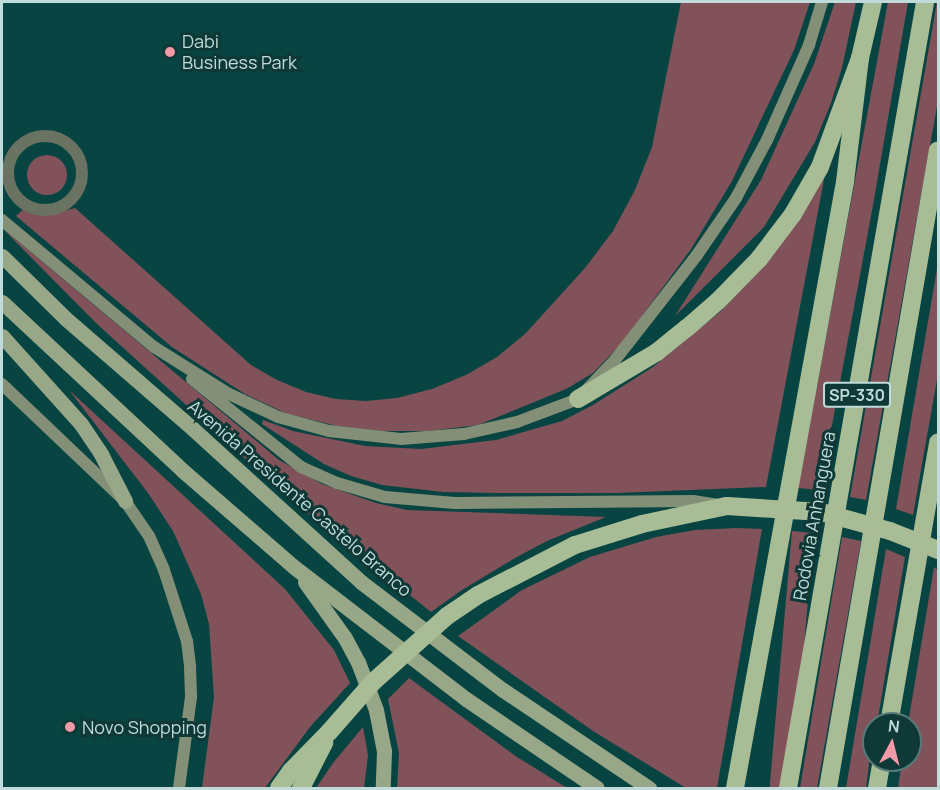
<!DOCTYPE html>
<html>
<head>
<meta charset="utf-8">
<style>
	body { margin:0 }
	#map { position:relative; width:940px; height:790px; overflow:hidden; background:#084542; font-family:Manrope,sans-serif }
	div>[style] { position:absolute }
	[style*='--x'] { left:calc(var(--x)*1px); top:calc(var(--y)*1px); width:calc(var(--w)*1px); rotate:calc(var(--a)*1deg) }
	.green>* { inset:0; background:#815259; transform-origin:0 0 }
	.round { border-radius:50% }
	.minor>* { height:12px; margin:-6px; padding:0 6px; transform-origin:6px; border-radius:6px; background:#6a7262 }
	.minor>.ring { margin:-6px; padding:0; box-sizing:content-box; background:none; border:12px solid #6a7262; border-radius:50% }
	.secondary>* { height:12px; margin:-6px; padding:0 6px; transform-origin:6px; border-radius:6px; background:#839077 }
	.primary>* { height:15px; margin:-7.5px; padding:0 7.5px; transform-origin:7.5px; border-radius:7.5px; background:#97a787 }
	.motorway>* { height:18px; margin:-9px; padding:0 9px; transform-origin:9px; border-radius:9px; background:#a8bc95 }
	.motorway-bridge>* { height:18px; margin:-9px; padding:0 9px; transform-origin:9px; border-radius:9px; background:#a8bc95 }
	.dots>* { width:16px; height:16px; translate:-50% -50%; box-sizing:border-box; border:3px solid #0e3936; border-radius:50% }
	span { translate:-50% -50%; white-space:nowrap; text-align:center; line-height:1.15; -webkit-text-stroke:6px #0e3936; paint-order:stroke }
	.shield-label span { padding:2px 4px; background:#0e3936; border:2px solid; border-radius:4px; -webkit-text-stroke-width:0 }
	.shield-label { font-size:16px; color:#c0dbd9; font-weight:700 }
	.poi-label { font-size:18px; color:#c0dbd9 }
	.left { translate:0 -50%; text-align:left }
	.street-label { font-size:18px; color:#c0dbd9 }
	.frame { position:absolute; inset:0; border:3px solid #c0dbd9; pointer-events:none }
	.north { position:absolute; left:862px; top:712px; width:60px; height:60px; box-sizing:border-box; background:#0e3936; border:2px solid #557a77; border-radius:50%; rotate:7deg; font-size:16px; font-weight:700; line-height:24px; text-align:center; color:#c0dbd9 }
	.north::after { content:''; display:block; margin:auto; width:21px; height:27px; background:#f39aa8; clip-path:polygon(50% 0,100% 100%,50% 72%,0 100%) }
</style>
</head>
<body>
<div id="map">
	<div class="green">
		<div style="clip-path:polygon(681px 2px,810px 2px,794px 50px,732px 181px,691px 249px,622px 343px,593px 373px,566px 389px,478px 425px,428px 431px,382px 431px,337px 426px,285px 413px,245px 394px,172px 347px,16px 216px,25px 208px,50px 215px,75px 208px,251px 365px,277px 380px,306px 392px,336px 399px,366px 401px,397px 398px,432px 389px,466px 375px,497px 357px,525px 334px,585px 268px,613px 231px,635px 190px,652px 147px)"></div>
		<div style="clip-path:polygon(835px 2px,856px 2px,842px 68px,831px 103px,815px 142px,764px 227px,675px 316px,761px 180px,814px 64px)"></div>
		<div style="clip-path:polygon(888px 2px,908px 2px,873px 205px,820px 490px,798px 488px)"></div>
		<div style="clip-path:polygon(937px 2px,938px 101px,866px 500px,850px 497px)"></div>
		<div class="round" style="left:27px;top:155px;width:40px;height:40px"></div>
		<div style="clip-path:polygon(825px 174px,766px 487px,617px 493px,496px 493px,443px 492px,382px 485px,351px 476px,324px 464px,262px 424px,263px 420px,293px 431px,365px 446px,421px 449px,496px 440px,562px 421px,593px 405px,653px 367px,721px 311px,765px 265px)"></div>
		<div style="clip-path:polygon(2px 228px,279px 460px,322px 484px,376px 503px,407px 510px,606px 517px,547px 541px,515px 558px,462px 590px,431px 612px,292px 501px,97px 324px)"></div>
		<div style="clip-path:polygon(938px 263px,938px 374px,913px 515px,896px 509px)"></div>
		<div style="clip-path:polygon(69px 390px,285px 589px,334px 650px,350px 683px,310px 727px,265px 788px,202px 788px,214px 697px,209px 624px,201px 594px,173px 531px,148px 493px)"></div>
		<div style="clip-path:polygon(737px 528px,762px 529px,717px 788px,686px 788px,593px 731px,458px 636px,522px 590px,590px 557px,656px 537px,695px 530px)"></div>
		<div style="left:792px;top:531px;width:22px;height:261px;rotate:5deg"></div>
		<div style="clip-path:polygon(842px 537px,861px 541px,817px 788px,800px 788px)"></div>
		<div style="clip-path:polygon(886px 549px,905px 557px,877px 724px,874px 724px,866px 788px,846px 788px)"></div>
		<div style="clip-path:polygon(934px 567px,938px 570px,938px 788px,898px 788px,902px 760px,910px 760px,908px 724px)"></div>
		<div style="clip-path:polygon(409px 678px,517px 757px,567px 788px,397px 788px,399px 753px,388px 699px)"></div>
		<div style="clip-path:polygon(363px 727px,368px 755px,364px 788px,316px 788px,333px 763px)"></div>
	</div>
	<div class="minor">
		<div class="ring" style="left:8px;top:136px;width:62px;height:62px"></div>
	</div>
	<div class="secondary">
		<div style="--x:2;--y:220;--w:198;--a:39.9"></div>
		<div style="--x:154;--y:347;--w:89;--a:32.1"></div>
		<div style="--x:229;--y:394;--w:54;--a:25.1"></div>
		<div style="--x:278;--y:417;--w:53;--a:15.4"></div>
		<div style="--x:329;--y:431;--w:72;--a:6.3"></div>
		<div style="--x:401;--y:439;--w:63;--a:-4.5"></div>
		<div style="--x:464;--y:434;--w:54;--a:-12.8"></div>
		<div style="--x:517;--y:422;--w:65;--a:-20.7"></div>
		<div style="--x:578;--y:399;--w:54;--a:-46.5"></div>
		<div style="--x:615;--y:360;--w:133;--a:-52"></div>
		<div style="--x:697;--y:255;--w:69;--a:-55.6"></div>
		<div style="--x:736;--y:198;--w:66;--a:-61.9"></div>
		<div style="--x:767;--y:140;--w:104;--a:-66.1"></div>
		<div style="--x:809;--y:45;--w:45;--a:-73.2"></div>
		<div style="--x:192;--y:379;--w:140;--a:38.9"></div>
		<div style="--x:301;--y:467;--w:39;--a:24"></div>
		<div style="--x:337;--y:483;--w:50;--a:16.3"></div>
		<div style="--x:385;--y:497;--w:70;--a:4.9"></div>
		<div style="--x:455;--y:503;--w:238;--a:-0.5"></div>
		<div style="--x:693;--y:501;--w:24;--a:9"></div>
		<div style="--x:2;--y:384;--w:170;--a:43.6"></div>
		<div style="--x:125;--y:501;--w:42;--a:55.6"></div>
		<div style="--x:149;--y:536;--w:37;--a:66"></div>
		<div style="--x:164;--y:570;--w:75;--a:72.1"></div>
		<div style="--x:187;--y:641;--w:26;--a:83"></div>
		<div style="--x:190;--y:667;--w:30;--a:88"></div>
		<div style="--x:191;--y:697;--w:92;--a:97.5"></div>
	</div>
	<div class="primary">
		<div style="--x:2;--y:256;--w:88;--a:44.5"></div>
		<div style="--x:65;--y:318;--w:169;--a:40.9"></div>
		<div style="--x:193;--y:429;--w:227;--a:42.3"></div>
		<div style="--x:361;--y:582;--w:178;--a:37.3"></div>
		<div style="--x:503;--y:690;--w:176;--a:33.9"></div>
		<div style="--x:2;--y:302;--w:246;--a:43"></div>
		<div style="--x:182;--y:470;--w:148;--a:40.9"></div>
		<div style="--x:294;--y:567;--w:217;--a:37.5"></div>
		<div style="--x:466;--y:699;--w:158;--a:34.2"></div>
		<div style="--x:2;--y:336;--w:118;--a:48.1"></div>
		<div style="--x:81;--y:424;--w:36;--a:56"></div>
		<div style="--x:101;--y:454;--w:53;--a:62.9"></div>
		<div style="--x:305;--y:582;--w:69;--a:54.5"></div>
		<div style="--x:345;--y:638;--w:27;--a:62"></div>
		<div style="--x:358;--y:662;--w:51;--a:69.4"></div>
		<div style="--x:376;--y:710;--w:42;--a:79"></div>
		<div style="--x:384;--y:751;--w:37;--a:92"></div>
	</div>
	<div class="motorway">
		<div style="--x:578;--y:399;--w:92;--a:-30.7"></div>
		<div style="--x:657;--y:352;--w:38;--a:-39"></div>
		<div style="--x:687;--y:328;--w:41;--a:-41.1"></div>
		<div style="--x:718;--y:301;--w:59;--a:-45.7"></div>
		<div style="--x:759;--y:259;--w:56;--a:-52.9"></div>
		<div style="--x:793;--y:214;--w:54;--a:-60.1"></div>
		<div style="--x:820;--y:167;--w:116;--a:-69.8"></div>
		<div style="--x:860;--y:58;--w:57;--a:-76.9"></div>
		<div style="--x:447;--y:616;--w:37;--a:-34"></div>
		<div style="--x:478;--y:595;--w:109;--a:-27.3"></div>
		<div style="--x:575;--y:545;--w:70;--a:-17.4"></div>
		<div style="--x:642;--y:524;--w:87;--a:-12"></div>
		<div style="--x:889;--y:724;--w:286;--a:-80.1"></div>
		<div style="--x:279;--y:788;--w:21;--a:-55"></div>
		<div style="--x:291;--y:771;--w:56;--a:-45.7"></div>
		<div style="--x:301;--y:788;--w:51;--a:-62.9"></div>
		<div style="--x:735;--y:788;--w:616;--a:-79.71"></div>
		<div style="--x:845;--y:182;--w:125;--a:-83.1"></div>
		<div style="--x:788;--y:788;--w:798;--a:-80.11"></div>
		<div style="--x:828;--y:788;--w:647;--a:-80.22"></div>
		<div style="--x:877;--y:788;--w:28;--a:-80"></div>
	</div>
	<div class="motorway-bridge">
		<div style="--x:727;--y:506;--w:94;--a:3.7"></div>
		<div style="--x:821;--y:512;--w:72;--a:15.4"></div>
		<div style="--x:890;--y:531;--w:52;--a:21.6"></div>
		<div style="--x:330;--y:731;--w:65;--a:-48.7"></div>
		<div style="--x:373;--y:682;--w:99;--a:-41.7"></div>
	</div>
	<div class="dots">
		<div style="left:170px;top:52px;background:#f39aa8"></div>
		<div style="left:70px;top:727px;background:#f39aa8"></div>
	</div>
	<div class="shield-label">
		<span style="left:857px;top:395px">SP-330</span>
	</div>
	<div class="poi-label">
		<span class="left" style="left:182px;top:52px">Dabi<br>Business Park</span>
		<span class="left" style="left:82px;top:727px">Novo Shopping</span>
	</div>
	<div class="street-label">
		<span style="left:300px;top:498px;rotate:41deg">Avenida Presidente Castelo Branco</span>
		<span style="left:814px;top:516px;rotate:-80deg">Rodovia Anhanguera</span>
	</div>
	<div class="frame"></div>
	<div class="north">N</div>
</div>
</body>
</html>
